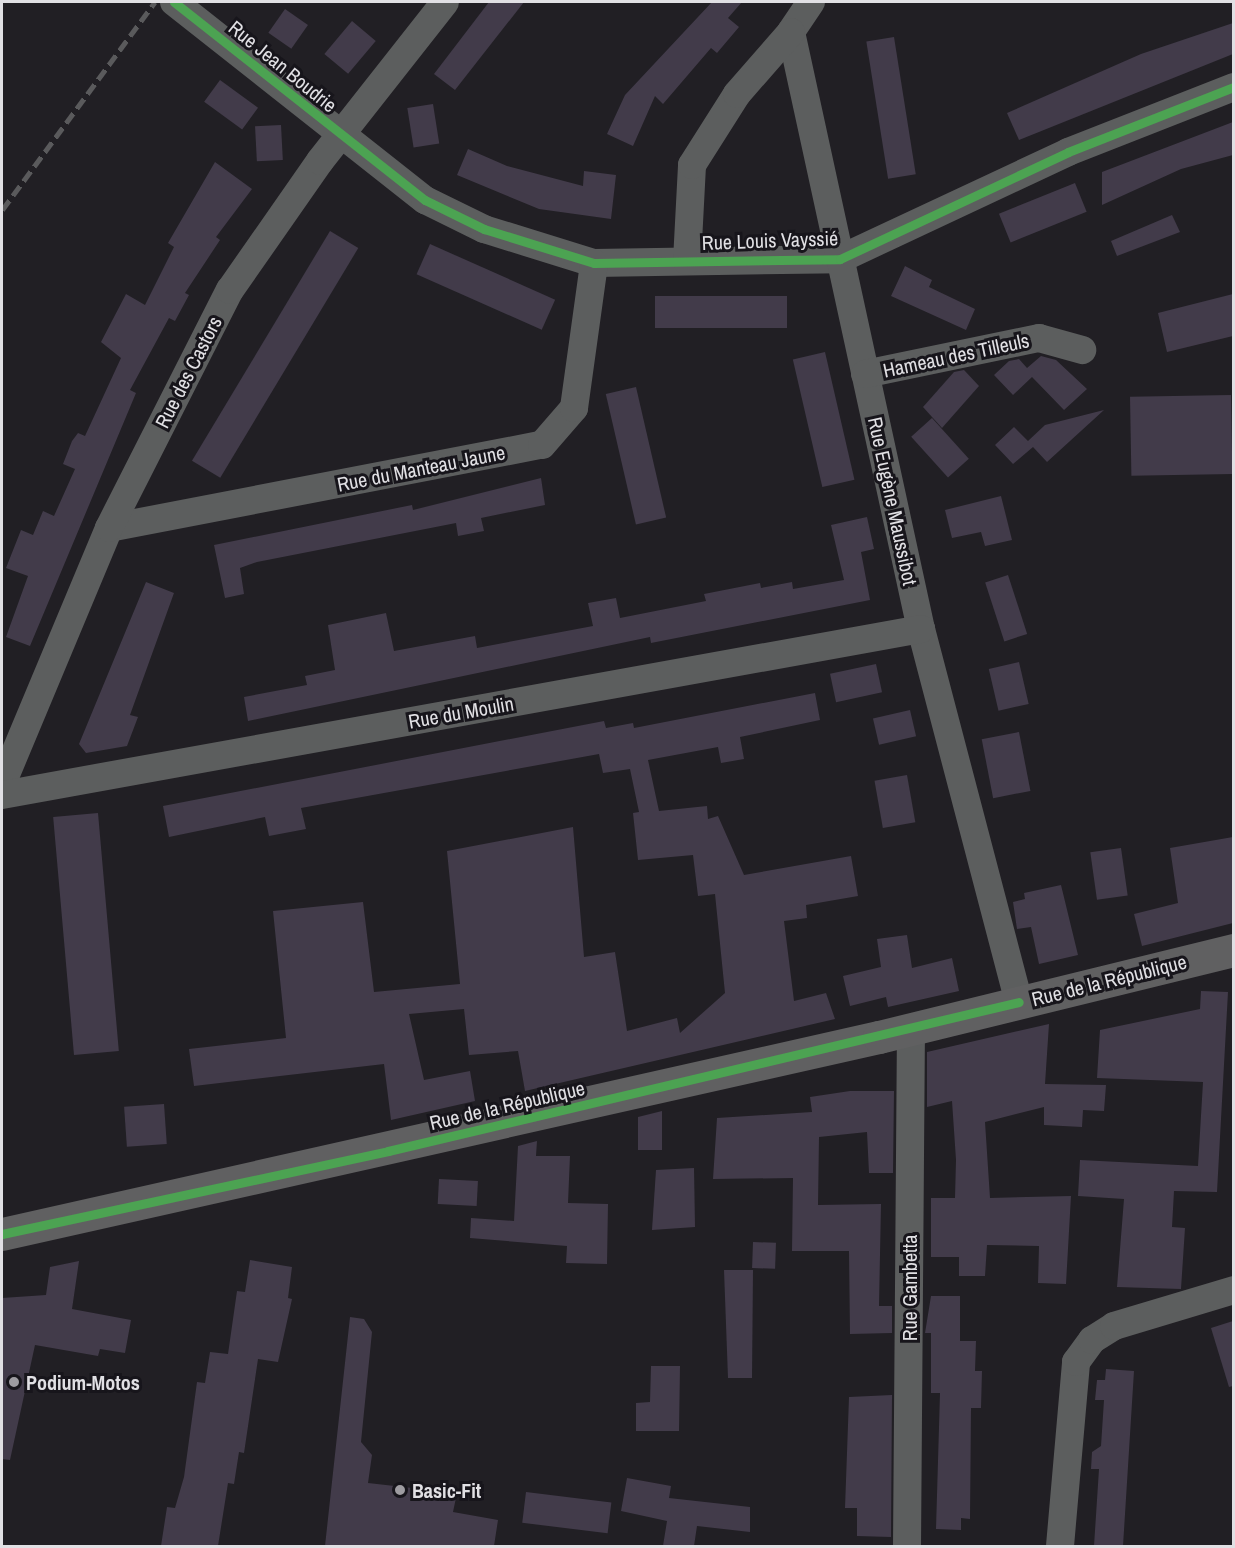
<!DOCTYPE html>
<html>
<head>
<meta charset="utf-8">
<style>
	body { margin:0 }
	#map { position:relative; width:1235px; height:1548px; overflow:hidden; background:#211f24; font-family:"Archivo Narrow",sans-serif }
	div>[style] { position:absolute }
	.building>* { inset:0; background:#423b4a; transform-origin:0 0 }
	.minor>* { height:28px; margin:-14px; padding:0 14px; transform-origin:14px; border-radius:14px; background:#5c5e5e }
	.secondary>* { height:33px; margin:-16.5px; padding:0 16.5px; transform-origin:16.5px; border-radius:16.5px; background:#606061 }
	.rail>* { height:4.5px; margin-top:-2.25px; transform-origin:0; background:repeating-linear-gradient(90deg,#5a5a5c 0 12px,transparent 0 18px) }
	.cycleway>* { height:9px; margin:-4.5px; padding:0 4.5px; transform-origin:4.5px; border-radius:4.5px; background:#4ca352 }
	.dots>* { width:16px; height:16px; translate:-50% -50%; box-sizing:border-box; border:3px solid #17151b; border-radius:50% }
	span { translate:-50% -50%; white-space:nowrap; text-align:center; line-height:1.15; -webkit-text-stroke:6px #17151b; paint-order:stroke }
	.street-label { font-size:20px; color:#e1e0e4 }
	.poi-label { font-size:20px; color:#e1e0e4; font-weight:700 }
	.left { translate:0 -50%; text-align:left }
	.frame { position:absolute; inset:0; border:3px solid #e1e0e4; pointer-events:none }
</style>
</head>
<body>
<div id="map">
	<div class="building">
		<i style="clip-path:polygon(489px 2px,524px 2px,455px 90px,434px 74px)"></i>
		<i style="clip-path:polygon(712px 2px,742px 2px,728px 18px,739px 27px,717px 53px,711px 48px,663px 104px,655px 96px,633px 146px,607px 134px,625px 95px)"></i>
		<i style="left:285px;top:9px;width:28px;height:29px;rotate:35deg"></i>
		<i style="left:352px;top:21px;width:31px;height:43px;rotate:40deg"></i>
		<i style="clip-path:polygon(1233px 23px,1233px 54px,1019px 140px,1007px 113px,1141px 54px)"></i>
		<i style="left:894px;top:37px;width:139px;height:28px;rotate:81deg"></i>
		<i style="left:220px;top:80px;width:47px;height:27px;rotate:36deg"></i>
		<i style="left:433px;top:104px;width:40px;height:26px;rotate:81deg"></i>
		<i style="clip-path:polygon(1233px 122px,1233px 155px,1181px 169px,1102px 205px,1102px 172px)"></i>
		<i style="left:281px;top:125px;width:35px;height:26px;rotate:87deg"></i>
		<i style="clip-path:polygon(468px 149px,507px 166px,583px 186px,584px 171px,616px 175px,611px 219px,539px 209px,457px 175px)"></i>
		<i style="clip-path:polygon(215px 162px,252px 189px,216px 237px,220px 240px,185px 293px,189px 295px,175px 321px,169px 318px,130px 390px,136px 393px,30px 646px,6px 637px,28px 576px,6px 568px,21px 530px,33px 535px,43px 511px,54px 516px,75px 469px,63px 464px,72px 441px,78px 433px,85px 436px,121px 358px,101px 342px,126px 294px,145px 305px,174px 247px,168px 243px)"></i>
		<i style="left:1075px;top:183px;width:31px;height:82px;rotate:68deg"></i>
		<i style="clip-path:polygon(1172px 215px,1180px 232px,1117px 256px,1111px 241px)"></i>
		<i style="left:330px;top:231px;width:33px;height:268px;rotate:31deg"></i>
		<i style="left:430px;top:244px;width:137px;height:33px;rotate:24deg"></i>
		<i style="clip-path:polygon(905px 266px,932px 280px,929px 287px,975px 309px,966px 330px,891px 296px)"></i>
		<i style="clip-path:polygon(1233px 294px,1233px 336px,1167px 352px,1158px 313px)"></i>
		<i style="left:787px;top:296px;width:32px;height:132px;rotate:90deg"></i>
		<i style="left:825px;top:352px;width:131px;height:33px;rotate:77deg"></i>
		<i style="clip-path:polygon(1041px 356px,1056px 360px,1087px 389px,1064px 410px,1032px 377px,1013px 395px,994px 375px,1009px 361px,1019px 359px,1027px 368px)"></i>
		<i style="clip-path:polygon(964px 370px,979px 386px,942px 428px,923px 407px,954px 372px)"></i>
		<i style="left:636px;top:387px;width:134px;height:31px;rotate:77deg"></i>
		<i style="left:1231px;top:395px;width:79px;height:101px;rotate:89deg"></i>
		<i style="clip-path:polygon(1104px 410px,1047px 462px,1033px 447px,1013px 464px,995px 445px,1014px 427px,1028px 441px,1045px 425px)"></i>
		<i style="left:932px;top:418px;width:55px;height:28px;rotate:48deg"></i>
		<i style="clip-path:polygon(541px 478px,545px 505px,481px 518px,484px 531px,458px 536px,456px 523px,257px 562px,240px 568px,244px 594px,225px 598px,214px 545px,412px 505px,413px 510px)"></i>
		<i style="clip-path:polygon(1001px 496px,1012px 540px,985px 546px,981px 532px,952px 538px,945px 510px)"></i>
		<i style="clip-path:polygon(867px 517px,874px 549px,861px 552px,870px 600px,651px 643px,650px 637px,248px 721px,244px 697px,307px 685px,305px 676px,335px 670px,328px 625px,386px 613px,394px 651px,475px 636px,477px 648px,593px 626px,588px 603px,616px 598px,620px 618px,706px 601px,704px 594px,760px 583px,761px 588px,792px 582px,793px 589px,844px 580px,831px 525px)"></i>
		<i style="left:1008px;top:575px;width:62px;height:24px;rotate:72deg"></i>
		<i style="clip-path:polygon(146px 582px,174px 593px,130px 715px,138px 717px,127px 746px,86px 753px,79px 744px)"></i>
		<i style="left:1019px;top:662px;width:43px;height:31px;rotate:77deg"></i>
		<i style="left:876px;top:664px;width:29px;height:47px;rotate:78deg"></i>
		<i style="clip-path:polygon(815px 693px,820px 720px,740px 737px,744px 759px,721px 763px,718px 747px,648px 760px,659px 811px,707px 806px,708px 819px,718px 816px,744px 875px,851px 856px,858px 896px,806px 905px,807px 918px,784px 921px,794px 1001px,826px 993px,835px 1019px,525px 1091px,518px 1051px,469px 1055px,464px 1009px,409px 1014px,424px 1080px,470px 1071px,475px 1101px,391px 1120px,384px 1064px,194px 1086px,189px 1049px,286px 1038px,273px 911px,363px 902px,374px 992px,460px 984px,447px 851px,573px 827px,584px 957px,615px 952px,627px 1031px,677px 1018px,680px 1033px,725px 993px,715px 894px,698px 896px,693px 855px,638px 860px,633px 813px,639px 812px,630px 769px,603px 773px,599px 754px,301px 808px,306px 829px,269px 836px,265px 817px,169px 837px,163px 806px,604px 721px,606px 728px,633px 723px,634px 728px)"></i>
		<i style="left:910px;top:710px;width:27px;height:38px;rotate:77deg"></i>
		<i style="left:1019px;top:732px;width:60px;height:38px;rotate:79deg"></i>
		<i style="left:907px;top:775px;width:48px;height:33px;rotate:80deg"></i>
		<i style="left:98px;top:813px;width:239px;height:45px;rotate:85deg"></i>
		<i style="clip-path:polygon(1233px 837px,1233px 923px,1142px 946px,1134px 914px,1178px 903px,1170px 848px)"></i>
		<i style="left:1121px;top:848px;width:48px;height:31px;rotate:82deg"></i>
		<i style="clip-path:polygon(1061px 885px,1078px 955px,1039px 964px,1031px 927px,1017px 929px,1013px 902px,1025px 899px,1024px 893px)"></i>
		<i style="clip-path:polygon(907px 935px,912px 968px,952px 958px,959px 991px,888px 1007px,886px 997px,850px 1006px,843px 976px,881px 967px,877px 939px)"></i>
		<i style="clip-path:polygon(1201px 991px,1228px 992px,1217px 1192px,1174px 1191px,1172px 1227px,1185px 1228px,1181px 1289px,1117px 1287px,1124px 1199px,1078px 1196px,1080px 1160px,1198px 1166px,1203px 1082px,1097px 1078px,1100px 1030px,1200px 1009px)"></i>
		<i style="clip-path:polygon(1049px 1024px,1045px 1084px,1106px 1085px,1104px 1111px,1083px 1110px,1082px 1127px,1044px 1125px,1044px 1107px,985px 1122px,990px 1198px,1071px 1196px,1066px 1284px,1038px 1283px,1039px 1246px,987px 1245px,985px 1276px,959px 1276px,959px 1257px,931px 1257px,931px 1198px,955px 1198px,956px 1160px,952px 1101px,927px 1107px,927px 1052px)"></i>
		<i style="clip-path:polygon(850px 1091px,894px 1091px,893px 1173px,869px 1173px,867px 1132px,819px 1137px,818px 1205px,881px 1204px,879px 1306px,892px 1306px,892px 1333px,850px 1334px,849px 1251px,792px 1251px,793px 1178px,713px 1179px,717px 1118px,812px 1112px,810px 1097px)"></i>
		<i style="left:164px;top:1104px;width:40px;height:40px;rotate:86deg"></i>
		<i style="clip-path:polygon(662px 1111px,662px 1150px,638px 1150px,638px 1117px)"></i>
		<i style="clip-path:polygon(537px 1141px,536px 1156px,570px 1156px,568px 1203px,608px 1204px,607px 1264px,566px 1263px,567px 1246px,470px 1238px,471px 1218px,514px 1221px,518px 1146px)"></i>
		<i style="clip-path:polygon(694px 1168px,695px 1227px,652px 1230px,656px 1170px)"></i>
		<i style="left:439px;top:1179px;width:39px;height:25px;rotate:3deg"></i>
		<i style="left:753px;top:1242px;width:23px;height:26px;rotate:2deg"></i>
		<i style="clip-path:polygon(250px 1260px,292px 1267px,288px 1298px,292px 1299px,278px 1362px,258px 1359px,244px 1453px,239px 1452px,234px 1484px,228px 1483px,218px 1546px,161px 1546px,167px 1507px,175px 1508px,184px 1477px,197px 1382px,205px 1383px,210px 1352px,228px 1354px,237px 1291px,245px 1292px)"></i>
		<i style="clip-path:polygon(79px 1261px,72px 1309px,131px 1320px,125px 1353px,100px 1349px,98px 1356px,35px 1345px,10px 1460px,2px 1459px,2px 1298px,46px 1295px,50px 1267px)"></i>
		<i style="clip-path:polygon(724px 1270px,753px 1270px,752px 1378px,728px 1378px)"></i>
		<i style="clip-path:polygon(931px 1296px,960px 1296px,960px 1341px,976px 1341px,975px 1371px,982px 1371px,981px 1408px,971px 1408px,970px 1519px,961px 1518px,961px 1530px,936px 1529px,940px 1393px,931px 1393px,931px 1333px,925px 1333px)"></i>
		<i style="clip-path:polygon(350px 1317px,364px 1319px,372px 1332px,361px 1442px,372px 1455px,368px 1483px,457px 1493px,453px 1512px,498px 1520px,494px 1546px,325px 1546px)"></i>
		<i style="clip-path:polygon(1233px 1321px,1233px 1386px,1229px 1387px,1211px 1328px)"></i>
		<i style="clip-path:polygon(651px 1366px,680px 1366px,679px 1431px,636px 1431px,636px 1403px,650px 1402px)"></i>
		<i style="clip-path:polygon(1106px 1369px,1134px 1371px,1123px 1546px,1094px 1546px,1099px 1469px,1091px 1469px,1092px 1452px,1101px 1446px,1104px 1400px,1095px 1400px,1097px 1380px,1105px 1380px)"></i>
		<i style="clip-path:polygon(892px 1395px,891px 1537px,857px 1536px,857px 1508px,845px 1508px,849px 1397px)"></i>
		<i style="clip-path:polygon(627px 1478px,671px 1486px,669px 1498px,750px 1507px,750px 1532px,697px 1526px,694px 1546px,663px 1546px,667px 1521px,621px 1511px)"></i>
		<i style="left:526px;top:1492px;width:86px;height:31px;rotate:7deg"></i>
	</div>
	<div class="minor">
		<i style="left:174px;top:2px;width:320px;rotate:38.3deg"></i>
		<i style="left:425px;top:200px;width:66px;rotate:26.2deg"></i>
		<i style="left:484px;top:229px;width:115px;rotate:17.2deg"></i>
		<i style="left:594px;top:263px;width:246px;rotate:-0.9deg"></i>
		<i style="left:840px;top:259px;width:252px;rotate:-25.1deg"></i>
		<i style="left:1068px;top:152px;width:178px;rotate:-21.4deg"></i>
		<i style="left:811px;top:2px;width:36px;rotate:124deg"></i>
		<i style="left:791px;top:32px;width:611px;rotate:77.72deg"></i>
		<i style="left:921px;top:629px;width:386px;rotate:75.3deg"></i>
		<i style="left:687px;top:261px;width:96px;rotate:-87deg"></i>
		<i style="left:692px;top:165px;width:84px;rotate:-57.6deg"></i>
		<i style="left:737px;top:94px;width:82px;rotate:-48.9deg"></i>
		<i style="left:865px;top:374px;width:178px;rotate:-11.7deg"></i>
		<i style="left:1039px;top:338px;width:45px;rotate:15.6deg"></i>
		<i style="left:109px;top:528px;width:441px;rotate:-10.9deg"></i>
		<i style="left:542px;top:445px;width:49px;rotate:-49.1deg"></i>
		<i style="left:574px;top:408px;width:146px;rotate:-82.1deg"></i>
		<i style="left:2px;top:784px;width:277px;rotate:-67.3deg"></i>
		<i style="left:109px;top:528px;width:267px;rotate:-63.1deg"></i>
		<i style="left:230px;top:290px;width:157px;rotate:-55.1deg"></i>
		<i style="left:320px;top:161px;width:202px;rotate:-51.8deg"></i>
		<i style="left:2px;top:795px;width:934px;rotate:-10.24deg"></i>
		<i style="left:907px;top:1546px;width:516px;rotate:-89.56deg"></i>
		<i style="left:1060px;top:1546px;width:185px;rotate:-85deg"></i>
		<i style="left:1076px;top:1362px;width:27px;rotate:-54deg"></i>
		<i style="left:1092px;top:1340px;width:26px;rotate:-32deg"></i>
		<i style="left:1114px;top:1326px;width:125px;rotate:-16.7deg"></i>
	</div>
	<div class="secondary">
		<i style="left:2px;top:1234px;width:899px;rotate:-12.66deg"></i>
		<i style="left:879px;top:1037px;width:366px;rotate:-13.8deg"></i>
	</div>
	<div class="rail">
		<i style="left:2px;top:210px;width:258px;rotate:-53.7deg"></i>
	</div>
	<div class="cycleway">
		<i style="left:174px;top:2px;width:320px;rotate:38.3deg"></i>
		<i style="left:425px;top:200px;width:66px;rotate:26.2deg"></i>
		<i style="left:484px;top:229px;width:115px;rotate:17.2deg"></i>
		<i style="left:594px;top:263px;width:246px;rotate:-0.9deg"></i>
		<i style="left:840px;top:259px;width:252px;rotate:-25.1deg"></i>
		<i style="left:1068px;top:152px;width:178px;rotate:-21.4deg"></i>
		<i style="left:2px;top:1234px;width:395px;rotate:-12.1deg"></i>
		<i style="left:388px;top:1151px;width:648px;rotate:-13.29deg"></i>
	</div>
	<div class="dots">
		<i style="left:14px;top:1382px;background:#9e9ca1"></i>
		<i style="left:400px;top:1490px;background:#9e9ca1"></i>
	</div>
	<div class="street-label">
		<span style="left:283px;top:66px;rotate:39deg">Rue Jean Boudrie</span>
		<span style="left:770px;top:240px;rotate:-2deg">Rue Louis Vayssié</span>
		<span style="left:956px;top:355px;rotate:-12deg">Hameau des Tilleuls</span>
		<span style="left:188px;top:372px;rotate:-63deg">Rue des Castors</span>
		<span style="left:421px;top:468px;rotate:-11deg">Rue du Manteau Jaune</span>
		<span style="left:893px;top:501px;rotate:78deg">Rue Eugène Maussibot</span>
		<span style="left:461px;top:712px;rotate:-10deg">Rue du Moulin</span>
		<span style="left:1109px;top:980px;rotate:-14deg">Rue de la République</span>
		<span style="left:507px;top:1105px;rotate:-13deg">Rue de la République</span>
		<span style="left:909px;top:1288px;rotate:-90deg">Rue Gambetta</span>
	</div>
	<div class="poi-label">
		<span class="left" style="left:26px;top:1382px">Podium-Motos</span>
		<span class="left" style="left:412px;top:1490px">Basic-Fit</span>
	</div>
	<div class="frame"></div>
</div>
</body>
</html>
